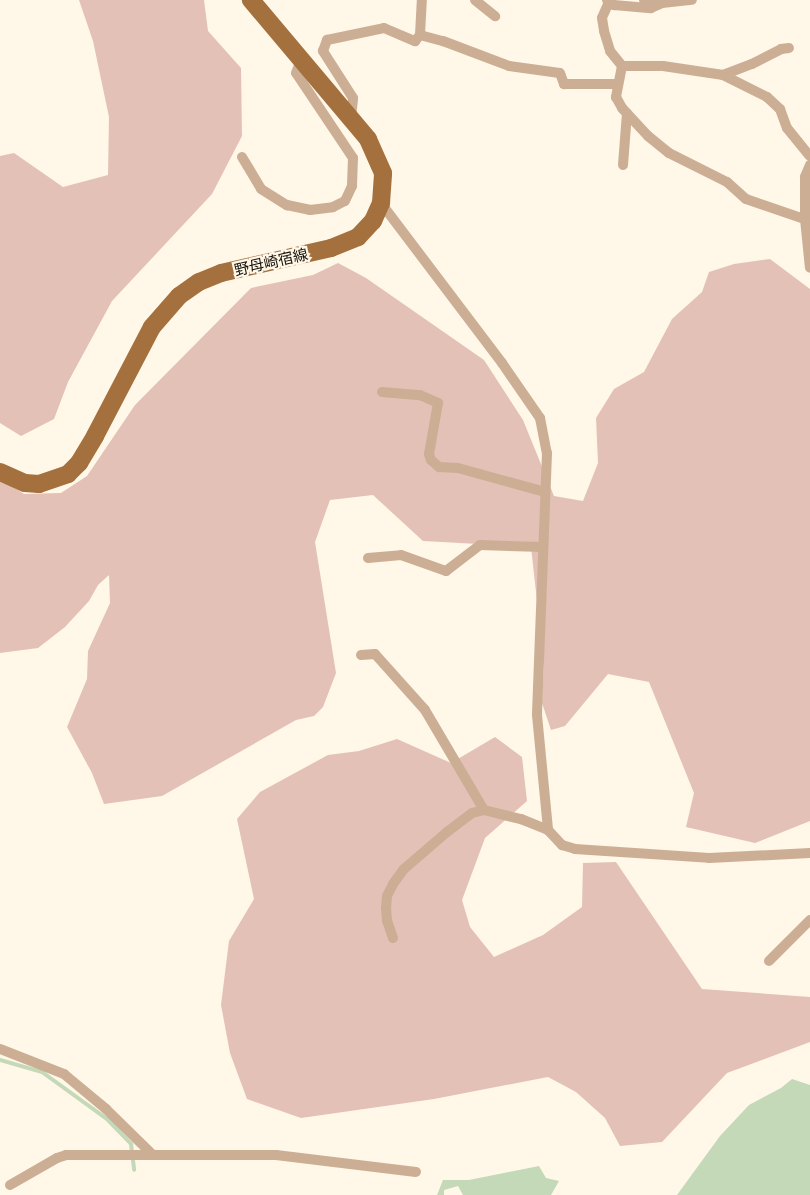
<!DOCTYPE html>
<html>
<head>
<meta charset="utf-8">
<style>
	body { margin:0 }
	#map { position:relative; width:810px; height:1195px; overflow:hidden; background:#fff7e7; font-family:"IBM Plex Sans","Noto Sans JP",sans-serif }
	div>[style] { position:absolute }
	.green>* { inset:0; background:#e4c1b6 }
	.water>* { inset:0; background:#c3d9b8 }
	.stream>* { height:4px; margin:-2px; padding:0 2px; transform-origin:2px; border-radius:2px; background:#c3d9b8 }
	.minor>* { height:10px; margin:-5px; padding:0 5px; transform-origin:5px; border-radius:5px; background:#ccae95 }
	.primary>* { height:18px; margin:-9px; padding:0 9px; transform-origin:9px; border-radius:9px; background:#a4703e }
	span { translate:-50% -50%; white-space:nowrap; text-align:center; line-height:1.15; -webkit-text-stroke:4.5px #fff7e7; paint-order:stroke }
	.street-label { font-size:15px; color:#15120b }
</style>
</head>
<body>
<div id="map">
	<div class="green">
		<i style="clip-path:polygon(79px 0,204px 0,208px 31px,241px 68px,242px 136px,212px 194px,112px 301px,68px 382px,54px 419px,21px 436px,0 423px,0 156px,14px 153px,63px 187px,108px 175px,109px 117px,93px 41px)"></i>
		<i style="clip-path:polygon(770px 259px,810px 289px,810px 821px,755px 843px,686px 827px,694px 793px,649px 682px,608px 674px,565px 726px,551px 730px,542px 703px,544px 664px,531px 547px,423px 541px,373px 495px,330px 500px,315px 542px,336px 673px,323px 707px,314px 716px,296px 720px,162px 796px,104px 804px,92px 773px,67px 727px,87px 679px,88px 651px,110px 603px,109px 575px,98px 585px,89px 601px,65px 627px,38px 648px,0 653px,0 478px,24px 494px,61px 493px,87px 476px,135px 405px,251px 288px,313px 275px,338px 263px,366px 278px,484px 360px,523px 420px,554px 496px,583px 501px,598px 463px,596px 418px,614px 389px,644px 372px,672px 319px,702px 292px,709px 272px,734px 264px)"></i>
		<i style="clip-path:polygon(495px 737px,522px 757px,527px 801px,485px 838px,462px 900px,470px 927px,494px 957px,543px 935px,582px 907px,583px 863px,616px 862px,702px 989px,810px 997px,810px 1042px,727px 1073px,662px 1142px,620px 1146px,605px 1118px,576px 1092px,548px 1077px,434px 1099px,301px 1118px,247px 1099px,230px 1053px,221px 1005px,229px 941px,254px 899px,237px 819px,260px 792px,328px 755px,359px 751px,397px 739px,451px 763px)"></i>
	</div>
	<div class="water">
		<i style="clip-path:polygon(792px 1079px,810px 1085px,810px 1195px,677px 1195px,720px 1136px,749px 1105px,781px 1088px)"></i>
		<i style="clip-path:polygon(539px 1166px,546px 1178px,559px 1181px,551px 1195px,463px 1195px,458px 1186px,444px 1190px,444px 1195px,437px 1195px,443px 1180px,469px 1180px)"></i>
	</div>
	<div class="stream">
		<i style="left:0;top:1060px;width:44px;rotate:15.9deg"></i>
		<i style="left:42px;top:1072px;width:80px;rotate:35.9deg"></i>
		<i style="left:107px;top:1119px;width:35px;rotate:46deg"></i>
		<i style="left:131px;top:1144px;width:26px;rotate:83deg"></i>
	</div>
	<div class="minor">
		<i style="left:475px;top:0;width:26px;rotate:39deg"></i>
		<i style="left:607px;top:0;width:9px;rotate:36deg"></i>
		<i style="left:614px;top:5px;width:37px;rotate:5deg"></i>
		<i style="left:651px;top:8px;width:12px;rotate:-24deg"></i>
		<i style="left:644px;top:0;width:18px;rotate:9deg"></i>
		<i style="left:662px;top:3px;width:30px;rotate:-6deg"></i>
		<i style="left:609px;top:2px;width:17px;rotate:114deg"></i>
		<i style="left:602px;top:18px;width:13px;rotate:81deg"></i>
		<i style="left:604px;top:31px;width:21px;rotate:73deg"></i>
		<i style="left:610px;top:51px;width:19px;rotate:51deg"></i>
		<i style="left:622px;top:66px;width:32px;rotate:101deg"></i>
		<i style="left:616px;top:97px;width:13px;rotate:61deg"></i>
		<i style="left:622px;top:108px;width:38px;rotate:47deg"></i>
		<i style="left:648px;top:136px;width:27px;rotate:39deg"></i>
		<i style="left:669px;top:153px;width:65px;rotate:26.6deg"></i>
		<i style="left:727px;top:182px;width:25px;rotate:42deg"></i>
		<i style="left:746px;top:199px;width:68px;rotate:19deg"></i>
		<i style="left:420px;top:35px;width:35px;rotate:-87deg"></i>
		<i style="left:622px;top:66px;width:41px"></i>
		<i style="left:663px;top:66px;width:61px;rotate:8.5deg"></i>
		<i style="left:723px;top:75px;width:49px;rotate:26.6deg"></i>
		<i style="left:767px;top:97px;width:18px;rotate:43deg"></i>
		<i style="left:780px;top:109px;width:20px;rotate:70deg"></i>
		<i style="left:787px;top:128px;width:36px;rotate:51deg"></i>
		<i style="left:723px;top:75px;width:31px;rotate:-21deg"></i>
		<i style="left:752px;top:64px;width:33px;rotate:-27deg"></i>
		<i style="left:781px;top:49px;width:8px;rotate:-7deg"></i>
		<i style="left:351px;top:118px;width:20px;rotate:-84deg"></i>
		<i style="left:353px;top:98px;width:56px;rotate:-122.6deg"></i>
		<i style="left:323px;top:51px;width:12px;rotate:-70deg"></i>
		<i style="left:327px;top:40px;width:58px;rotate:-11.9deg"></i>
		<i style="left:384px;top:28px;width:34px;rotate:23deg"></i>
		<i style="left:415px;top:41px;width:8px;rotate:-50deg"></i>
		<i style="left:420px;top:35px;width:24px;rotate:15deg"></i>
		<i style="left:443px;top:41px;width:71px;rotate:20.7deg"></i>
		<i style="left:509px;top:66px;width:51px;rotate:7.8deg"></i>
		<i style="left:560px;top:73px;width:12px;rotate:70deg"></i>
		<i style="left:564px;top:84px;width:54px"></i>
		<i style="left:242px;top:157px;width:37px;rotate:59deg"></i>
		<i style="left:261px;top:189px;width:31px;rotate:32deg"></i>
		<i style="left:287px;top:205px;width:24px;rotate:12deg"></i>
		<i style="left:310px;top:210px;width:23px;rotate:-7deg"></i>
		<i style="left:333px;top:207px;width:13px;rotate:-27deg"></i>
		<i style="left:345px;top:201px;width:17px;rotate:-65deg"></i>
		<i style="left:352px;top:186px;width:28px;rotate:-88deg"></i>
		<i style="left:353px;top:158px;width:102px;rotate:-123.8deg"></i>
		<i style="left:296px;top:73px;width:14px;rotate:-69deg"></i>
		<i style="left:623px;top:165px;width:52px;rotate:-85.6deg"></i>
		<i style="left:810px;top:165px;width:13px;rotate:113deg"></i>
		<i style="left:805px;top:177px;width:42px;rotate:90deg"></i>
		<i style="left:805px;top:219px;width:49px;rotate:84.2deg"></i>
		<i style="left:381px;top:203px;width:201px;rotate:52.9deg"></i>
		<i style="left:502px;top:363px;width:67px;rotate:55.4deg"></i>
		<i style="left:540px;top:418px;width:36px;rotate:79deg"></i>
		<i style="left:547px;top:453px;width:262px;rotate:92.2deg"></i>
		<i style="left:537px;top:715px;width:116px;rotate:84.5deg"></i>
		<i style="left:382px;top:392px;width:38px;rotate:5deg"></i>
		<i style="left:420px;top:395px;width:20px;rotate:24deg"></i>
		<i style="left:438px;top:403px;width:52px;rotate:100deg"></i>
		<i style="left:429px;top:454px;width:6px;rotate:72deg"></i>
		<i style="left:431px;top:460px;width:11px;rotate:41deg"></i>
		<i style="left:439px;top:467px;width:19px;rotate:3deg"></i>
		<i style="left:458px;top:468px;width:90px;rotate:15.4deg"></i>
		<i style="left:368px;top:558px;width:33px;rotate:-5deg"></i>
		<i style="left:401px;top:555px;width:48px;rotate:19.6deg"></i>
		<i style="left:446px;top:571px;width:43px;rotate:-37.4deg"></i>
		<i style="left:480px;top:545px;width:63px;rotate:1.8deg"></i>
		<i style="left:361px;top:655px;width:14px;rotate:-4deg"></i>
		<i style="left:375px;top:654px;width:75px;rotate:48.2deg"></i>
		<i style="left:425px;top:710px;width:116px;rotate:59.5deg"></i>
		<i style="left:393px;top:938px;width:18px;rotate:-109deg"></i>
		<i style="left:387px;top:921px;width:13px;rotate:-94deg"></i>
		<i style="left:386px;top:908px;width:12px;rotate:-85deg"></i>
		<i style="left:387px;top:896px;width:13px;rotate:-63deg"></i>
		<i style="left:393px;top:884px;width:19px;rotate:-54deg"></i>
		<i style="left:404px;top:869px;width:57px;rotate:-40.7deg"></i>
		<i style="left:447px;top:832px;width:31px;rotate:-37deg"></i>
		<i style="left:472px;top:813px;width:12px;rotate:-14deg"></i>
		<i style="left:484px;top:810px;width:38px;rotate:14deg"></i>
		<i style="left:521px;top:819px;width:29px;rotate:22deg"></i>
		<i style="left:548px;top:830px;width:21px;rotate:47deg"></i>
		<i style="left:562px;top:845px;width:14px;rotate:17deg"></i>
		<i style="left:575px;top:849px;width:134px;rotate:3.8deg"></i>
		<i style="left:709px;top:858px;width:101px;rotate:-2.8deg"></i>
		<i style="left:769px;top:961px;width:58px;rotate:-45deg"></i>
		<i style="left:0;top:1049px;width:69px;rotate:21.3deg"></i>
		<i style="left:64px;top:1074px;width:55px;rotate:39.8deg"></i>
		<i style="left:106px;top:1109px;width:64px;rotate:44.4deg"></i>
		<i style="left:10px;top:1185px;width:54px;rotate:-29.9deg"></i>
		<i style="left:57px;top:1158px;width:9px;rotate:-18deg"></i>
		<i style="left:66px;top:1155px;width:210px"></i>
		<i style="left:276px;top:1155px;width:141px;rotate:6.9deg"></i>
	</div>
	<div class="primary">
		<i style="left:0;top:472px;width:27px;rotate:24deg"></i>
		<i style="left:25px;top:483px;width:14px;rotate:4deg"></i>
		<i style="left:39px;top:484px;width:31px;rotate:-19deg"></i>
		<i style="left:68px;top:474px;width:16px;rotate:-45deg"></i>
		<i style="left:79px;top:463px;width:31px;rotate:-59deg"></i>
		<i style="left:95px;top:436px;width:123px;rotate:-62.4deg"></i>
		<i style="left:152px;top:327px;width:41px;rotate:-48.9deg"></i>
		<i style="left:179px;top:296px;width:24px;rotate:-35deg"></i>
		<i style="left:199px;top:282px;width:24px;rotate:-22deg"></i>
		<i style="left:221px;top:273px;width:113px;rotate:-12.8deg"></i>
		<i style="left:331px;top:248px;width:29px;rotate:-22deg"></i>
		<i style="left:358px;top:237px;width:22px;rotate:-47deg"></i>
		<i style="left:373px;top:221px;width:20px;rotate:-66deg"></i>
		<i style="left:381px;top:203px;width:30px;rotate:-86deg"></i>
		<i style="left:383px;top:173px;width:37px;rotate:-114deg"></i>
		<i style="left:368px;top:139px;width:182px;rotate:-130.1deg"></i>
	</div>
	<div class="street-label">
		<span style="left:271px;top:262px;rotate:-13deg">野母崎宿線</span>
	</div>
</div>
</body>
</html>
